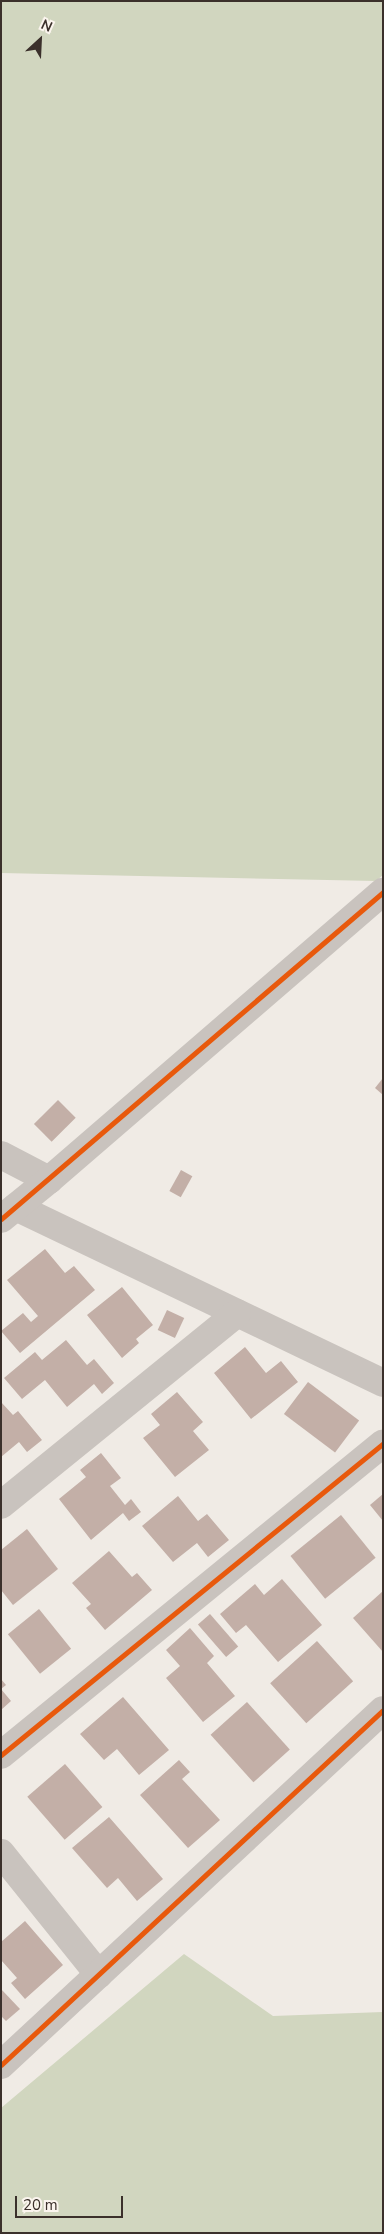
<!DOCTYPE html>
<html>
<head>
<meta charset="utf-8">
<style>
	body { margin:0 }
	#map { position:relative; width:384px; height:2234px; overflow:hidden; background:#f0ebe5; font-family:"Nunito Sans",sans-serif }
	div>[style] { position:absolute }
	.green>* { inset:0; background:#d1d6bf }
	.building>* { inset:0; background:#c3afa7; transform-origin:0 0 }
	.minor>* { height:28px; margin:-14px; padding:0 14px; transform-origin:14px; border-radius:14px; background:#c9c3be }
	.tertiary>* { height:28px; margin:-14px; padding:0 14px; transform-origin:14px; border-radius:14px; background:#c9c3be }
	.cycleway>* { height:5px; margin:-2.5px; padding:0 2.5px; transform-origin:2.5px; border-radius:2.5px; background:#e8590c }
	span { translate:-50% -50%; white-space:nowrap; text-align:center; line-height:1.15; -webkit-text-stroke:4px #fbf5ee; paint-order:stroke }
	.frame { position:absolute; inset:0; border:2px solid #3b302b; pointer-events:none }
	.north { position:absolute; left:15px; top:15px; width:50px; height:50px; -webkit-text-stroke:4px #fbf5ee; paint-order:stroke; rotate:25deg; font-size:14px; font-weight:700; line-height:20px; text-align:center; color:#3b302b }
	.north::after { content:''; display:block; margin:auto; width:18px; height:22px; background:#3b302b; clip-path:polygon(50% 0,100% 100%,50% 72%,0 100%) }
	.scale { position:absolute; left:15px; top:2196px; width:108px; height:22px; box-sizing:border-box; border:2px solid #3b302b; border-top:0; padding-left:6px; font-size:15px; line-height:18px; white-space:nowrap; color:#3b302b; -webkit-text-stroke:4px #fbf5ee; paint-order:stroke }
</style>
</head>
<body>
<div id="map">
	<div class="green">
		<i style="clip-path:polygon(1px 1px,383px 1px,383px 875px,376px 881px,1px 873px)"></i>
		<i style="clip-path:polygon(184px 1954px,273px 2016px,383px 2012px,383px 2233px,1px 2233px,1px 2108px)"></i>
	</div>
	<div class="building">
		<i style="clip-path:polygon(383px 1078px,383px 1095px,375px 1088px)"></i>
		<i style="left:58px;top:1100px;width:25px;height:34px;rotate:45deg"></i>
		<i style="left:181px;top:1170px;width:13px;height:24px;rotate:29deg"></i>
		<i style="clip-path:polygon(45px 1249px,65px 1273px,74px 1266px,95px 1290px,20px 1353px,1px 1331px,23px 1313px,31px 1322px,38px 1316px,7px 1280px)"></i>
		<i style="clip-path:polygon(122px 1287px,153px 1325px,136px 1339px,139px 1343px,122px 1358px,87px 1315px)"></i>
		<i style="left:167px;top:1310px;width:19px;height:22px;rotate:25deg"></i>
		<i style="clip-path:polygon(66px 1340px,87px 1365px,94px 1359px,114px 1383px,102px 1394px,94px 1384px,67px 1407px,45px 1380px,22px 1399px,4px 1378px,35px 1352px,42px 1360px)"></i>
		<i style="clip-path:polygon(245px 1347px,266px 1373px,281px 1361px,298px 1382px,251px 1419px,214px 1373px)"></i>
		<i style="left:308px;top:1382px;width:64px;height:40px;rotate:37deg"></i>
		<i style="clip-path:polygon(177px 1392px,203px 1422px,193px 1431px,209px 1450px,175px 1477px,143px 1438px,160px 1425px,151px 1414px)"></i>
		<i style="clip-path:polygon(1px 1402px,13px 1415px,18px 1411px,42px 1440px,27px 1452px,19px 1442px,1px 1457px)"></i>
		<i style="clip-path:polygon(101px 1453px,121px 1478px,110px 1486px,125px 1505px,131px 1499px,141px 1512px,129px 1521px,123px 1513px,91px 1540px,59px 1499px,86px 1477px,80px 1470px)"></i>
		<i style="clip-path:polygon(383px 1494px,383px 1521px,370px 1505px)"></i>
		<i style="clip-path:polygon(178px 1496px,198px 1521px,207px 1514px,229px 1540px,208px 1557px,197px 1543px,173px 1562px,142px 1526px)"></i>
		<i style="left:341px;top:1515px;width:55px;height:65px;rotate:51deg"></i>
		<i style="clip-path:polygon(27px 1529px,58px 1569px,13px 1605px,1px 1590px,1px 1550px)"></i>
		<i style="clip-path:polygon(109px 1551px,132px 1577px,137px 1573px,152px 1590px,105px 1630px,86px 1608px,91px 1604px,72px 1583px)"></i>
		<i style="clip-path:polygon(282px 1579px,322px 1625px,278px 1662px,246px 1625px,236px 1633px,220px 1614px,255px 1584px,264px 1595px)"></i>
		<i style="clip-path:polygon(383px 1591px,383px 1652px,353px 1618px)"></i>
		<i style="left:39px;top:1609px;width:51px;height:40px;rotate:51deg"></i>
		<i style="left:210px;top:1614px;width:43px;height:16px;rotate:49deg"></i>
		<i style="clip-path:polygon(190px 1628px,214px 1656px,207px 1663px,235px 1696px,203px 1722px,166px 1678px,180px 1666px,166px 1650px)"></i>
		<i style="left:317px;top:1641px;width:54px;height:63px;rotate:48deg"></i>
		<i style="clip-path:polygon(1px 1679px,6px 1685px,1px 1689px,11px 1701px,1px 1710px)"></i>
		<i style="clip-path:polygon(123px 1697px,169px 1750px,139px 1775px,117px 1749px,104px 1760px,80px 1734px)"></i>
		<i style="left:247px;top:1702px;width:64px;height:49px;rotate:48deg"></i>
		<i style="clip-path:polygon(179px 1760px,190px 1772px,182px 1779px,220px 1820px,188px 1848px,140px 1795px)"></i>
		<i style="left:65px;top:1764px;width:57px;height:50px;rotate:49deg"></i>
		<i style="clip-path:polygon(109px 1817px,163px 1879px,137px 1901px,118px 1878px,107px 1888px,72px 1848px)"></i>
		<i style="clip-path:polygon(25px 1921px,63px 1965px,25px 1999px,11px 1983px,17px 1978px,1px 1960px,1px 1942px)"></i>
		<i style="clip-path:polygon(1px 1989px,20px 2009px,6px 2021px,1px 2016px)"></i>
	</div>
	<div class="minor">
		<i style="left:49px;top:1180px;width:441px;rotate:-40.8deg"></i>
		<i style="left:16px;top:1207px;width:407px;rotate:25.6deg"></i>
		<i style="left:1px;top:1505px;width:304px;rotate:-39.1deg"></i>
		<i style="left:1px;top:1755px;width:493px;rotate:-39.2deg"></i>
		<i style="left:1px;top:1853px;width:156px;rotate:51.2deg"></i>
		<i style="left:1px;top:2065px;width:521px;rotate:-42.9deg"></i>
	</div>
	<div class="tertiary">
		<i style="left:1px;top:1155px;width:54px;rotate:27.5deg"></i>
		<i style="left:49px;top:1180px;width:62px;rotate:140.9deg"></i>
	</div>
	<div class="cycleway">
		<i style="left:1px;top:1219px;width:503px;rotate:-40.56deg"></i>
		<i style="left:1px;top:1755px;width:493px;rotate:-39.2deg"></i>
		<i style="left:1px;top:2065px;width:521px;rotate:-42.9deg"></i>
	</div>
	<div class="frame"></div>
	<div class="north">N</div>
	<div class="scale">20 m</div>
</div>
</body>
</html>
